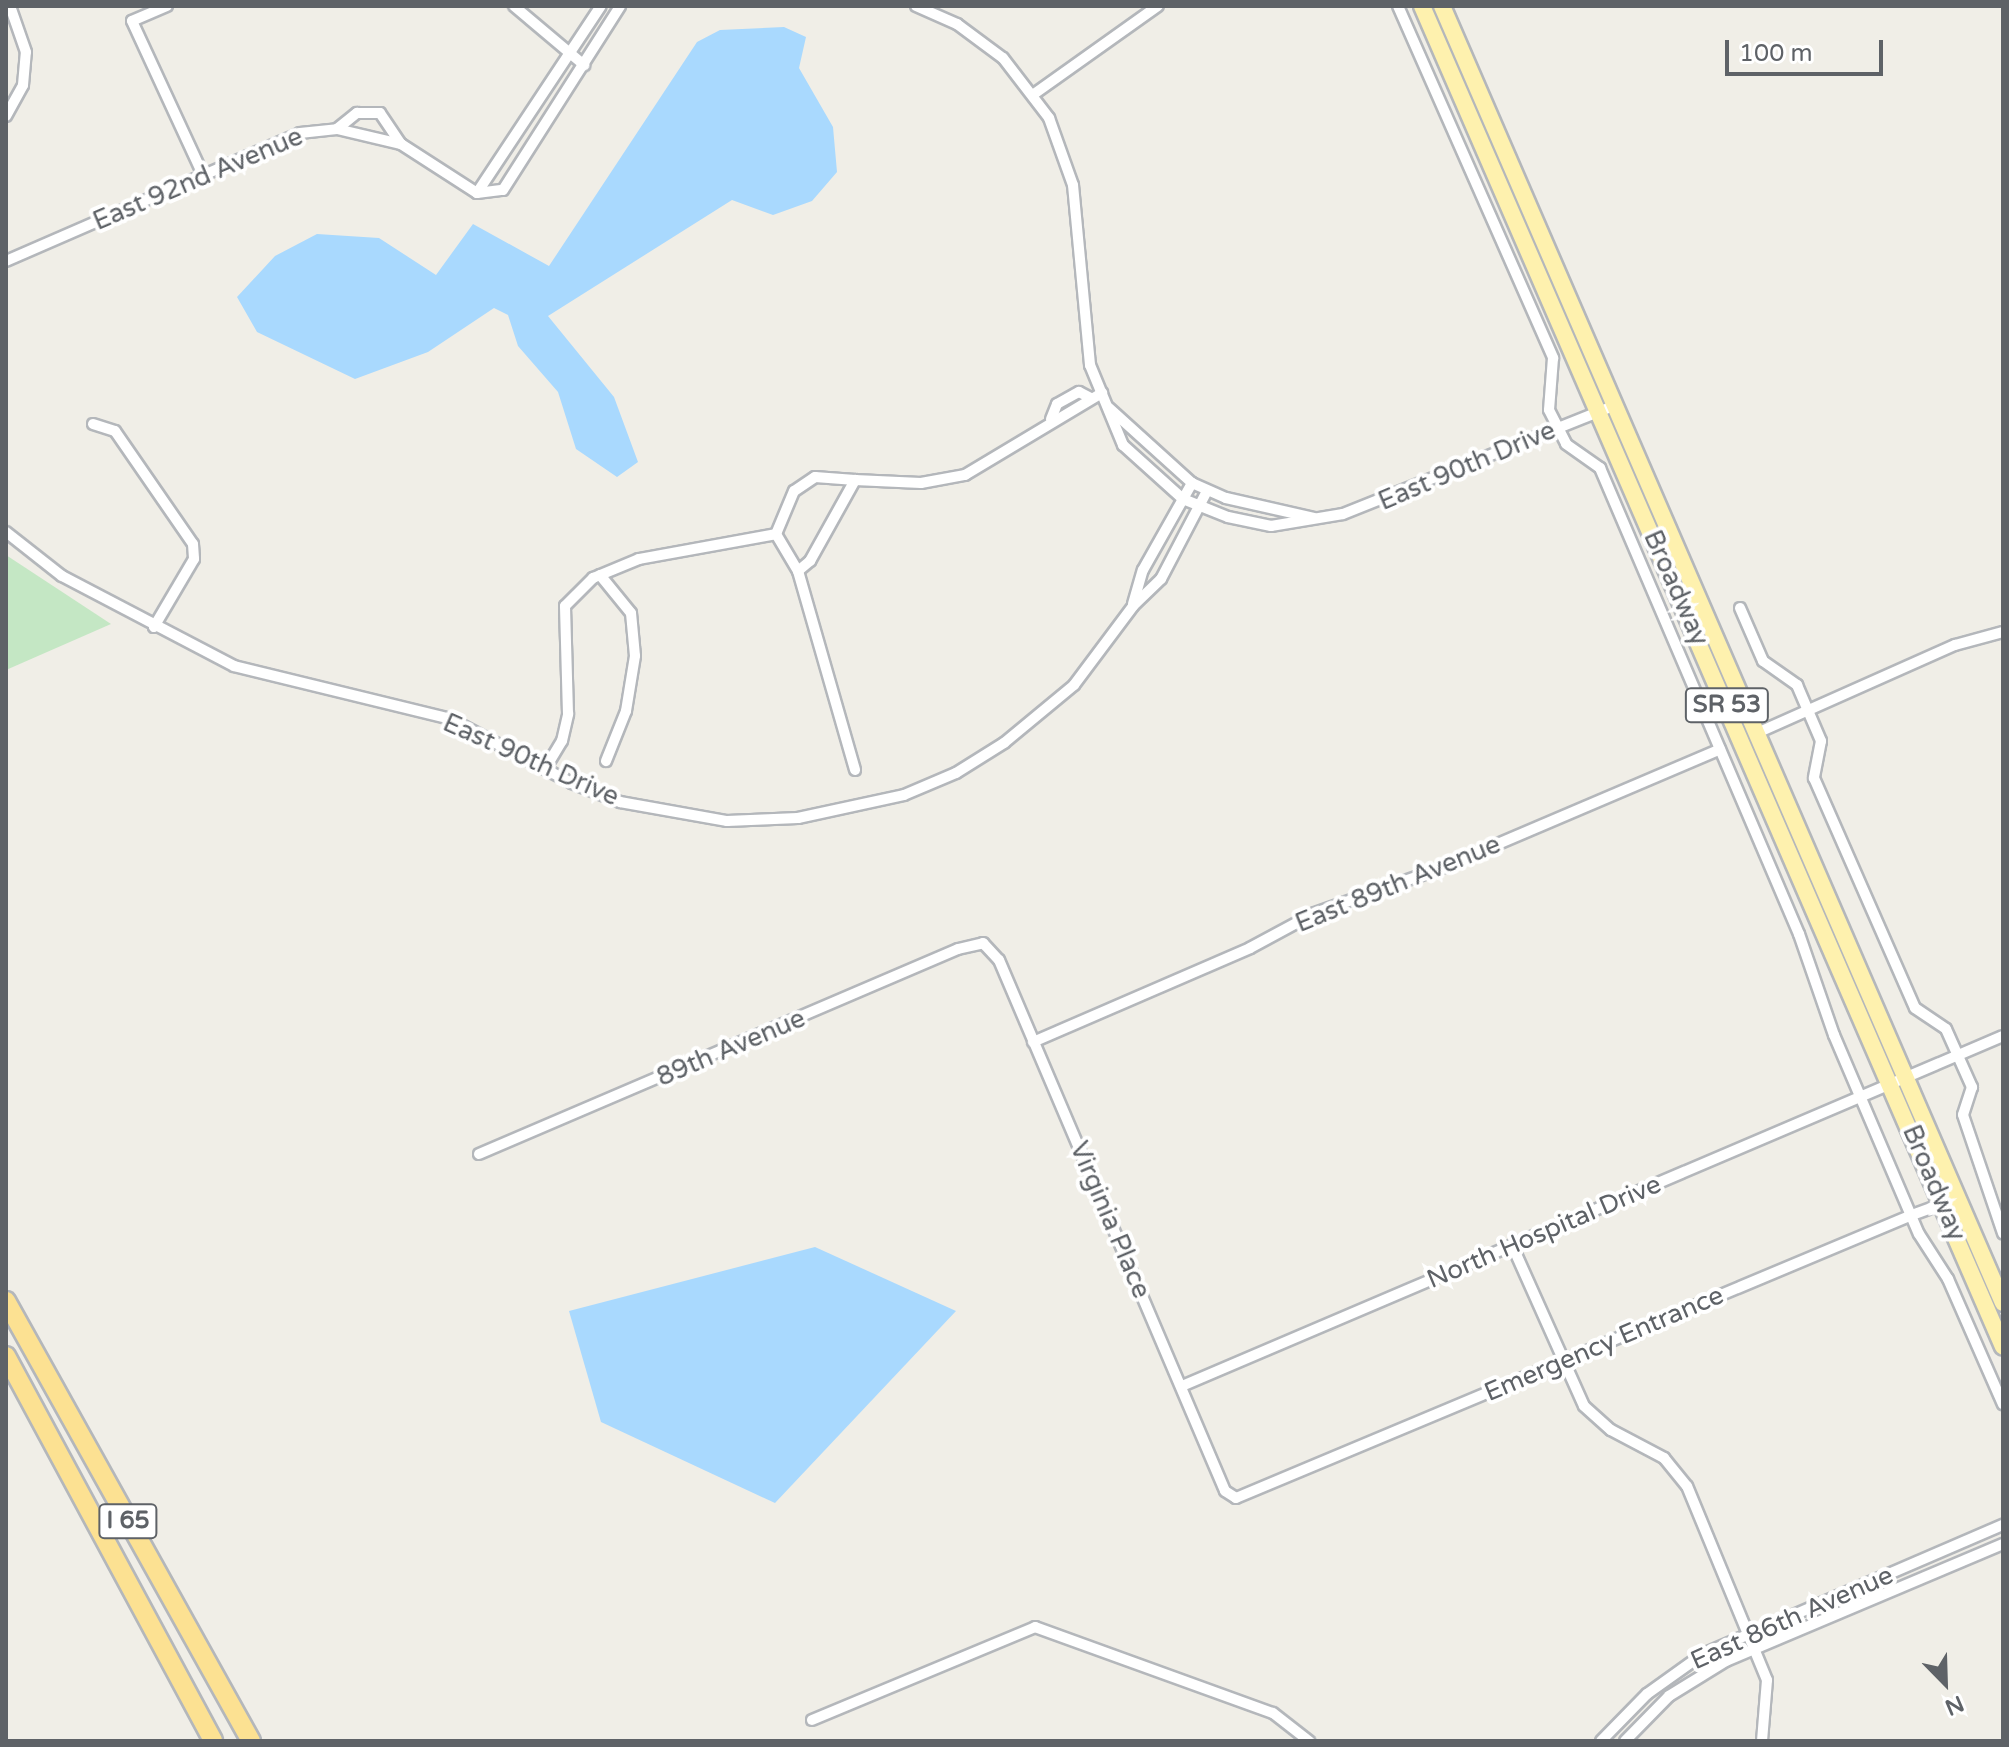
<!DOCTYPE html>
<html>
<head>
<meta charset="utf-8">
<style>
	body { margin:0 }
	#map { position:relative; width:2009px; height:1747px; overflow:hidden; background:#f0eee7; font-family:"Varela Round",sans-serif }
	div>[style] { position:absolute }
	.green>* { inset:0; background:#c4e7c4 }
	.water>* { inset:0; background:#a9d9fe }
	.roads { filter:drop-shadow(2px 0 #b4b7bb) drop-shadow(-2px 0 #b4b7bb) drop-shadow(0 2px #b4b7bb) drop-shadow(0 -2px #b4b7bb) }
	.street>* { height:10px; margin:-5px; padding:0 5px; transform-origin:5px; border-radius:5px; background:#fff }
	.primary>* { height:16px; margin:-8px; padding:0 8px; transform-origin:8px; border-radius:8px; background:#fef1ae }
	.highway>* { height:18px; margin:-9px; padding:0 9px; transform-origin:9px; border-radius:9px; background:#fce192 }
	span { translate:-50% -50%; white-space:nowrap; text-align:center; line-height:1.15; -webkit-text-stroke:8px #fff; paint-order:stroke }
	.shield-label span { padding:2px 6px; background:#fff; border:2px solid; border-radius:6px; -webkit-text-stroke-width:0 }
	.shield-label { font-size:24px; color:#5e6267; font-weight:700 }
	.street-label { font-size:26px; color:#5e6267 }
	.frame { position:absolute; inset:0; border:8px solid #5e6267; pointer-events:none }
	.north { position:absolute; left:1905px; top:1643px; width:80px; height:80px; -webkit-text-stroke:6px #fff; paint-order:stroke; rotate:157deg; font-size:22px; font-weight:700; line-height:32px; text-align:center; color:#5e6267 }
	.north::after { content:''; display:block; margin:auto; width:28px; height:36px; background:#5e6267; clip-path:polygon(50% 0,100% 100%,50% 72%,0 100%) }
	.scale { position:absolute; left:1725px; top:40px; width:158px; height:36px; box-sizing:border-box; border:4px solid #5e6267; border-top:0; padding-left:10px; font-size:24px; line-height:28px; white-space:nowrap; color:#5e6267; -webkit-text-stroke:6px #fff; paint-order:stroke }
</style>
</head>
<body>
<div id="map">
	<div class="green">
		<i style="clip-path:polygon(6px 555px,111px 624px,6px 670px)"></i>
	</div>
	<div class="water">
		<i style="clip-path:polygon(784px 27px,806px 37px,799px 68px,833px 127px,837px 172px,812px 201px,773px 215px,732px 200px,548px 316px,614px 397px,638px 462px,617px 477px,576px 449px,558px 392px,518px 346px,508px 315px,494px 308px,428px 352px,355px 379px,257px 332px,237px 297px,275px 256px,317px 234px,379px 238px,436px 275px,473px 224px,549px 266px,697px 42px,720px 30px)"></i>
		<i style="clip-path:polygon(815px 1247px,956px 1311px,775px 1503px,601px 1422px,569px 1311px)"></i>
	</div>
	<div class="roads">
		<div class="street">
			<i style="left:167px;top:6px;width:38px;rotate:157deg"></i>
			<i style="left:132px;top:21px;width:170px;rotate:65.2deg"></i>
			<i style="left:514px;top:6px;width:92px;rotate:40.1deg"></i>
			<i style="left:916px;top:6px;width:45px;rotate:23.7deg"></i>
			<i style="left:957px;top:24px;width:57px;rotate:36.5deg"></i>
			<i style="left:1003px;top:58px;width:76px;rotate:52.5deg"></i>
			<i style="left:1049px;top:118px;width:71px;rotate:70.3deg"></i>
			<i style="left:1073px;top:185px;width:181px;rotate:84.6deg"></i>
			<i style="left:1090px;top:365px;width:87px;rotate:67.6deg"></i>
			<i style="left:1123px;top:445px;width:81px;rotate:42deg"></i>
			<i style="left:1183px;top:499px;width:48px;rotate:21.8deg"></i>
			<i style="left:1228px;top:517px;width:44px;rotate:11.8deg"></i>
			<i style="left:1271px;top:526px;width:73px;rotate:-9.5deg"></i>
			<i style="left:1343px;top:514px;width:293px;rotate:-21.8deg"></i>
			<i style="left:1398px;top:6px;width:385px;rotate:66.2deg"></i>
			<i style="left:1553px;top:358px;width:52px;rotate:94.4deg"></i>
			<i style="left:1549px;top:410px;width:38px;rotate:63deg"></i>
			<i style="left:1566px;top:444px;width:42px;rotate:35.2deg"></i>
			<i style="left:1600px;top:468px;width:507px;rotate:66.88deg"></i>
			<i style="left:1799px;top:934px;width:107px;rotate:70.9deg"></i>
			<i style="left:1834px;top:1035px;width:216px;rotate:66.9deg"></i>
			<i style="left:1919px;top:1234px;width:54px;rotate:57.2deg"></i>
			<i style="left:1948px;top:1279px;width:137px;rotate:66.3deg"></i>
			<i style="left:1034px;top:94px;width:152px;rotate:-35.4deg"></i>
			<i style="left:6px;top:116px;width:35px;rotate:-61deg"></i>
			<i style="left:23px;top:85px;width:33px;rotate:-85deg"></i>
			<i style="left:26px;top:52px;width:49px;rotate:-109.2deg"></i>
			<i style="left:337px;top:129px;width:26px;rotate:-39deg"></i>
			<i style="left:357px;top:113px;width:23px"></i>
			<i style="left:380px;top:113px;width:37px;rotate:56deg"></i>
			<i style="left:477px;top:193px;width:26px;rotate:-7deg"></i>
			<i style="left:503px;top:190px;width:218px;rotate:-57.5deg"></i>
			<i style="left:477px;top:193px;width:224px;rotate:-56.5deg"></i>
			<i style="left:6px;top:261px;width:321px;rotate:-23.5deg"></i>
			<i style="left:300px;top:133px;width:37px;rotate:-6deg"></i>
			<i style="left:337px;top:129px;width:66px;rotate:13.2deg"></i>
			<i style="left:401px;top:144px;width:90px;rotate:32.8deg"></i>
			<i style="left:1109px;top:408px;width:112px;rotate:42.1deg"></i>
			<i style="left:1192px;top:483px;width:37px;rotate:24deg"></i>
			<i style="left:1226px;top:498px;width:90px;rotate:12.8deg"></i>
			<i style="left:1051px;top:419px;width:16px;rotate:-68deg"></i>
			<i style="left:1057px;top:404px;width:25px;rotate:-29deg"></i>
			<i style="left:1079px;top:392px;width:13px;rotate:27deg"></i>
			<i style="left:93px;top:424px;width:23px;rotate:18deg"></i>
			<i style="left:115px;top:431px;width:137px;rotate:55.4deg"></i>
			<i style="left:193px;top:544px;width:15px;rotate:86deg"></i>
			<i style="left:194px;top:559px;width:79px;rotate:120.5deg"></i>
			<i style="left:855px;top:480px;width:66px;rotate:2.6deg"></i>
			<i style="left:921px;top:483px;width:45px;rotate:-10.3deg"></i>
			<i style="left:965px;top:475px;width:160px;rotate:-30.9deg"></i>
			<i style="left:6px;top:532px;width:71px;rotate:38.2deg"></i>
			<i style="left:62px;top:576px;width:194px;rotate:27.6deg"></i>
			<i style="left:234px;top:666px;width:220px;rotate:13.7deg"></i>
			<i style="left:448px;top:718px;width:140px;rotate:27.7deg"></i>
			<i style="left:572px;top:783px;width:52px;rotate:21.6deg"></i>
			<i style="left:620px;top:802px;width:109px;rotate:10.1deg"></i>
			<i style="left:727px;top:821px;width:71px;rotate:-2.4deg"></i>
			<i style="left:798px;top:818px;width:108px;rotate:-12.2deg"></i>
			<i style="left:904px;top:795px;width:56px;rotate:-22.9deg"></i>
			<i style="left:956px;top:773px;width:57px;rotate:-32deg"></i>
			<i style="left:1004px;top:743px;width:91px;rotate:-39.6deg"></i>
			<i style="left:1074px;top:685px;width:99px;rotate:-53.2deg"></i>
			<i style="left:1133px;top:606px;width:39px;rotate:-44deg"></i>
			<i style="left:1161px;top:579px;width:99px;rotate:-62.4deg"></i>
			<i style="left:798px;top:571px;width:16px;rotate:-40deg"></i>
			<i style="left:810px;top:561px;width:93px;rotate:-60.9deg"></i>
			<i style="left:855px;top:480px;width:40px;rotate:-175.7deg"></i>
			<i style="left:815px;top:477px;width:25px;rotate:146deg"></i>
			<i style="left:794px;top:491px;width:47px;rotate:112.7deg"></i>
			<i style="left:776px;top:534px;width:43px;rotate:59.3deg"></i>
			<i style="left:798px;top:571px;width:207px;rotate:74deg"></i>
			<i style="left:600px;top:575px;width:49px;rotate:50.8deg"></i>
			<i style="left:631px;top:613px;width:43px;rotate:84.7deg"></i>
			<i style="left:635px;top:656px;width:56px;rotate:99.3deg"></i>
			<i style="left:626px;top:711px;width:54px;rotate:111.8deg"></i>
			<i style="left:1133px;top:604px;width:35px;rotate:-74deg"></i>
			<i style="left:1143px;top:570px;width:100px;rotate:-60.6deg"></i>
			<i style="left:1740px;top:608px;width:58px;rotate:66.5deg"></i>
			<i style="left:1763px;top:661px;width:42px;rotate:35.2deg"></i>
			<i style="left:1797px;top:685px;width:61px;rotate:66.8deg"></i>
			<i style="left:1821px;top:741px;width:38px;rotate:101deg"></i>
			<i style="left:1814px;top:778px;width:251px;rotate:66.3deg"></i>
			<i style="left:1915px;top:1008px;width:37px;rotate:34deg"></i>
			<i style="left:1946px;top:1029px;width:64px;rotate:65.9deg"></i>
			<i style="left:1972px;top:1087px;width:29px;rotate:108deg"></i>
			<i style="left:1963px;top:1115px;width:125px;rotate:71.3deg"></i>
			<i style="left:1757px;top:733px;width:217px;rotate:-24deg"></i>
			<i style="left:1955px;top:645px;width:50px;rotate:-15.2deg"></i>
			<i style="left:545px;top:769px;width:33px;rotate:-59deg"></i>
			<i style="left:562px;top:741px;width:28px;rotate:-77deg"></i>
			<i style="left:568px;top:714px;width:108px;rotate:-91.6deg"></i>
			<i style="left:565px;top:606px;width:40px;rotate:-45deg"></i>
			<i style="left:593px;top:578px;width:50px;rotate:-22.4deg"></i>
			<i style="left:639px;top:559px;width:139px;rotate:-10.3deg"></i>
			<i style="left:1033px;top:1042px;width:236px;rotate:-23.4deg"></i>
			<i style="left:1250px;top:948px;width:74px;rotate:-28.3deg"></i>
			<i style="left:1315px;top:913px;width:137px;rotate:-19.6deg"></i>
			<i style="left:1444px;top:867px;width:300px;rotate:-23.1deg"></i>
			<i style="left:479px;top:1154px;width:521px;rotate:-23.17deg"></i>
			<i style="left:958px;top:949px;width:26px;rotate:-13deg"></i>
			<i style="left:983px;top:943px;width:23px;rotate:47deg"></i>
			<i style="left:999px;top:960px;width:577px;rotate:66.94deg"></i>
			<i style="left:1225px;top:1491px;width:13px;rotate:32deg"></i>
			<i style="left:1236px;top:1498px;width:733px;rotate:-22.72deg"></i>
			<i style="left:1912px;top:1215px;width:32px;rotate:-20deg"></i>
			<i style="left:1942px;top:1204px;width:24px;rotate:30deg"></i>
			<i style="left:1512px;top:1245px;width:176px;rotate:65.9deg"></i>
			<i style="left:1584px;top:1406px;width:36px;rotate:42deg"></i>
			<i style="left:1611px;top:1430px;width:60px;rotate:27.8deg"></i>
			<i style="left:1664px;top:1458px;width:36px;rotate:51deg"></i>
			<i style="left:1687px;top:1486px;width:210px;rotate:67.6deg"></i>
			<i style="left:1767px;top:1680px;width:61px;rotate:94.7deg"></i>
			<i style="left:1182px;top:1386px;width:892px;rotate:-23.09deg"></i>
			<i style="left:812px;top:1720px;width:242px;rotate:-22.6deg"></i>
			<i style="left:1035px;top:1627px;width:253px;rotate:19.9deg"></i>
			<i style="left:1273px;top:1713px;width:46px;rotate:37.9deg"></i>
			<i style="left:1601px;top:1741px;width:66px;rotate:-45.6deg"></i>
			<i style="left:1647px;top:1694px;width:69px;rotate:-35.5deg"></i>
			<i style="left:1703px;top:1654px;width:327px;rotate:-23.3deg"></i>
			<i style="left:1625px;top:1741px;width:63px;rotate:-45.6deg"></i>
			<i style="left:1669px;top:1696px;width:67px;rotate:-31.6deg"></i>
			<i style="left:1726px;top:1661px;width:301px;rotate:-22.9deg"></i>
		</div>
		<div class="primary">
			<i style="left:1422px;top:6px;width:1461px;rotate:66.57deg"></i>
			<i style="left:1442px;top:6px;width:1413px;rotate:66.61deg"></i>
		</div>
		<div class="highway">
			<i style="left:6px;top:1301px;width:504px;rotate:60.89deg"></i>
			<i style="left:6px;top:1356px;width:437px;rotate:61.7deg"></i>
		</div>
	</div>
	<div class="shield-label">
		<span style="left:1727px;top:705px">SR 53</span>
		<span style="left:128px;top:1521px">I 65</span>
	</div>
	<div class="street-label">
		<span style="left:198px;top:179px;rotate:-23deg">East 92nd Avenue</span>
		<span style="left:1467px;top:466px;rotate:-23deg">East 90th Drive</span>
		<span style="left:1676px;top:588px;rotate:66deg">Broadway</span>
		<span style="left:531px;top:760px;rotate:24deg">East 90th Drive</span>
		<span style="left:1398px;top:884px;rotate:-22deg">East 89th Avenue</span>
		<span style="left:731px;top:1048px;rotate:-23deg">89th Avenue</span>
		<span style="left:1934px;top:1183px;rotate:67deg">Broadway</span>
		<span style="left:1110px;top:1220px;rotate:67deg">Virginia Place</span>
		<span style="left:1544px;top:1232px;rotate:-23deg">North Hospital Drive</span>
		<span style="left:1604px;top:1344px;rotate:-23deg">Emergency Entrance</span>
		<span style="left:1792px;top:1618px;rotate:-24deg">East 86th Avenue</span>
	</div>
	<div class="frame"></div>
	<div class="north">N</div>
	<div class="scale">100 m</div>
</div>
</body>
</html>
